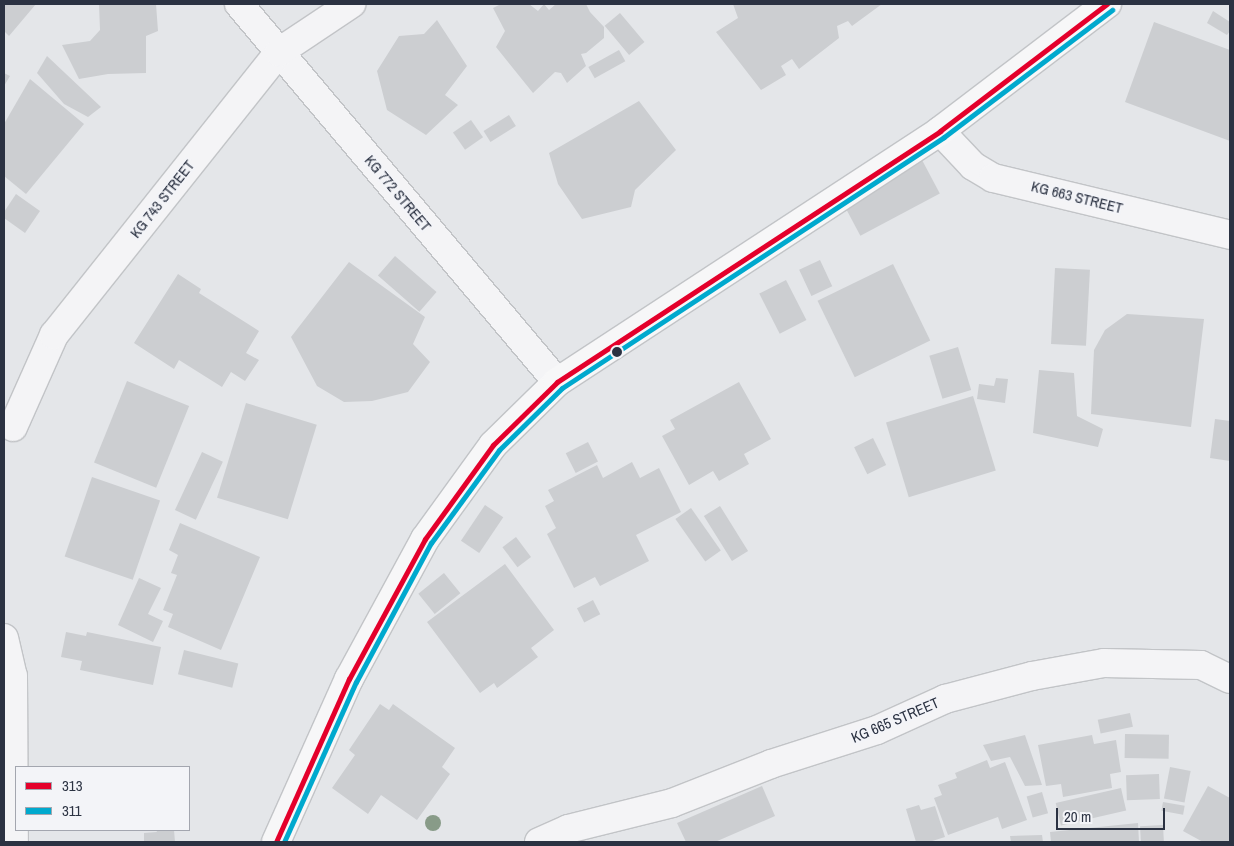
<!DOCTYPE html>
<html>
<head>
<meta charset="utf-8">
<style>
	body { margin:0 }
	#map { position:relative; width:1234px; height:846px; overflow:hidden; background:#e4e6e9; font-family:"Archivo Narrow",sans-serif }
	div>[style] { position:absolute }
	.building>* { inset:0; background:#ccced1; transform-origin:0 0 }
	.roads { filter:drop-shadow(1px 0 #c2c4c7) drop-shadow(-1px 0 #c2c4c7) drop-shadow(0 1px #c2c4c7) drop-shadow(0 -1px #c2c4c7) }
	.street>* { height:28px; margin:-14px; padding:0 14px; transform-origin:14px; border-radius:14px; background:#f4f4f6 }
	.secondary>* { height:28px; margin:-14px; padding:0 14px; transform-origin:14px; border-radius:14px; background:#f7f7f8 }
	.bus-1>* { height:5px; margin:-2.5px; padding:0 2.5px; transform-origin:2.5px; border-radius:2.5px; background:#e4002b }
	.bus-2>* { height:5px; margin:-2.5px; padding:0 2.5px; transform-origin:2.5px; border-radius:2.5px; background:#00a9ce }
	.trees>* { width:16px; height:16px; margin:-8px; border-radius:50%; background:#889b88 }
	.dots>* { width:14px; height:14px; translate:-50% -50%; box-sizing:border-box; border:2px solid #f3f4f8; border-radius:50% }
	span { translate:-50% -50%; white-space:nowrap; text-align:center; line-height:1.15; -webkit-text-stroke:4px #f3f4f8; paint-order:stroke }
	.street-label { font-size:15px; color:#2b3242 }
	.frame { position:absolute; inset:0; border:5px solid #2b3242; pointer-events:none }
	.legend { position:absolute; left:15px; top:766px; width:175px; height:65px; box-sizing:border-box; background:#f3f4f8; border:1px solid #a3a6af; margin:0; padding:6px 9px; list-style:none; font-size:15px; color:#2b3242 }
	.legend li { display:flex; align-items:center; gap:10px; height:25px }
	.legend b { width:25px; border:1px solid #a3a6af }
	.scale { position:absolute; left:1056px; top:808px; width:109px; height:22px; box-sizing:border-box; border:2px solid #2b3242; border-top:0; padding-left:6px; font-size:15px; line-height:18px; white-space:nowrap; color:#2b3242; -webkit-text-stroke:4px #f3f4f8; paint-order:stroke }
</style>
</head>
<body>
<div id="map">
	<div class="building">
		<i style="clip-path:polygon(4px 4px,36px 4px,9px 36px,4px 31px)"></i>
		<i style="clip-path:polygon(99px 4px,156px 4px,158px 31px,146px 36px,146px 73px,108px 74px,79px 79px,62px 45px,90px 41px,100px 30px)"></i>
		<i style="clip-path:polygon(501px 4px,529px 4px,538px 11px,544px 4px,549px 10px,556px 4px,586px 4px,590px 12px,604px 27px,604px 38px,586px 53px,581px 54px,586px 66px,567px 83px,561px 73px,555px 72px,533px 93px,496px 47px,505px 31px,493px 8px)"></i>
		<i style="clip-path:polygon(733px 4px,882px 4px,852px 26px,848px 21px,837px 26px,839px 38px,799px 69px,792px 59px,781px 66px,786px 75px,761px 90px,716px 32px,738px 18px)"></i>
		<i style="clip-path:polygon(1213px 11px,1230px 22px,1230px 31px,1227px 35px,1207px 23px)"></i>
		<i style="left:620px;top:13px;width:38px;height:20px;rotate:50deg"></i>
		<i style="clip-path:polygon(437px 20px,467px 66px,445px 95px,458px 105px,426px 135px,387px 110px,377px 71px,399px 36px,424px 34px)"></i>
		<i style="clip-path:polygon(1154px 22px,1230px 50px,1230px 141px,1125px 102px)"></i>
		<i style="left:619px;top:50px;width:13px;height:35px;rotate:61deg"></i>
		<i style="clip-path:polygon(47px 56px,101px 107px,88px 117px,64px 104px,37px 73px)"></i>
		<i style="clip-path:polygon(4px 73px,10px 76px,4px 86px)"></i>
		<i style="clip-path:polygon(30px 79px,84px 124px,26px 194px,4px 176px,4px 124px)"></i>
		<i style="clip-path:polygon(639px 101px,676px 150px,635px 190px,631px 207px,582px 219px,558px 184px,549px 153px)"></i>
		<i style="left:509px;top:115px;width:13px;height:30px;rotate:58deg"></i>
		<i style="left:471px;top:120px;width:21px;height:22px;rotate:55deg"></i>
		<i style="left:922px;top:160px;width:38px;height:90px;rotate:62deg"></i>
		<i style="clip-path:polygon(16px 194px,40px 211px,25px 233px,4px 218px,4px 212px)"></i>
		<i style="left:395px;top:256px;width:55px;height:26px;rotate:41deg"></i>
		<i style="left:820px;top:260px;width:29px;height:23px;rotate:65deg"></i>
		<i style="clip-path:polygon(349px 262px,425px 317px,413px 344px,430px 362px,408px 392px,372px 401px,344px 402px,317px 386px,291px 337px)"></i>
		<i style="left:893px;top:264px;width:85px;height:84px;rotate:64deg"></i>
		<i style="left:1055px;top:268px;width:35px;height:76px;rotate:3deg"></i>
		<i style="clip-path:polygon(178px 274px,201px 289px,199px 293px,259px 331px,246px 353px,259px 360px,245px 381px,231px 372px,222px 387px,179px 360px,174px 369px,134px 343px)"></i>
		<i style="left:786px;top:280px;width:45px;height:30px;rotate:63deg"></i>
		<i style="clip-path:polygon(1127px 314px,1204px 319px,1191px 427px,1091px 414px,1094px 350px,1105px 330px)"></i>
		<i style="left:958px;top:347px;width:45px;height:30px;rotate:73deg"></i>
		<i style="clip-path:polygon(1039px 370px,1074px 373px,1077px 416px,1103px 429px,1098px 447px,1033px 433px)"></i>
		<i style="clip-path:polygon(996px 378px,1008px 379px,1005px 403px,977px 399px,979px 384px,994px 386px)"></i>
		<i style="left:127px;top:381px;width:67px;height:88px;rotate:22deg"></i>
		<i style="clip-path:polygon(739px 382px,771px 439px,744px 454px,749px 464px,719px 481px,713px 471px,689px 485px,662px 436px,675px 429px,670px 420px)"></i>
		<i style="left:973px;top:396px;width:78px;height:91px;rotate:73deg"></i>
		<i style="left:246px;top:403px;width:74px;height:99px;rotate:17deg"></i>
		<i style="clip-path:polygon(1215px 419px,1230px 421px,1230px 461px,1210px 458px)"></i>
		<i style="left:873px;top:438px;width:30px;height:21px;rotate:64deg"></i>
		<i style="left:588px;top:442px;width:22px;height:25px;rotate:63deg"></i>
		<i style="left:202px;top:452px;width:23px;height:64px;rotate:25deg"></i>
		<i style="clip-path:polygon(632px 462px,640px 478px,659px 468px,681px 512px,636px 535px,649px 561px,600px 586px,595px 577px,574px 588px,547px 534px,556px 528px,545px 506px,554px 501px,548px 490px,597px 465px,603px 478px)"></i>
		<i style="left:92px;top:477px;width:72px;height:84px;rotate:19deg"></i>
		<i style="left:485px;top:505px;width:22px;height:43px;rotate:34deg"></i>
		<i style="left:720px;top:506px;width:53px;height:19px;rotate:58deg"></i>
		<i style="left:691px;top:508px;width:52px;height:19px;rotate:55deg"></i>
		<i style="clip-path:polygon(180px 523px,260px 557px,221px 650px,168px 627px,173px 614px,163px 610px,177px 575px,171px 573px,178px 555px,169px 550px)"></i>
		<i style="left:516px;top:537px;width:25px;height:17px;rotate:53deg"></i>
		<i style="clip-path:polygon(505px 564px,554px 630px,531px 648px,538px 657px,497px 688px,494px 683px,480px 693px,427px 622px)"></i>
		<i style="left:444px;top:573px;width:26px;height:33px;rotate:51deg"></i>
		<i style="clip-path:polygon(139px 578px,161px 588px,148px 614px,163px 621px,153px 642px,118px 625px)"></i>
		<i style="left:593px;top:600px;width:16px;height:18px;rotate:63deg"></i>
		<i style="clip-path:polygon(66px 632px,86px 636px,87px 632px,161px 647px,153px 685px,80px 670px,82px 661px,61px 657px)"></i>
		<i style="left:184px;top:650px;width:56px;height:25px;rotate:14deg"></i>
		<i style="clip-path:polygon(380px 704px,389px 710px,393px 704px,455px 748px,442px 767px,450px 774px,417px 820px,381px 795px,368px 814px,332px 788px,355px 755px,349px 750px)"></i>
		<i style="left:1130px;top:713px;width:14px;height:33px;rotate:78deg"></i>
		<i style="left:1125px;top:734px;width:44px;height:24px;rotate:1deg"></i>
		<i style="clip-path:polygon(1025px 735px,1042px 785px,1025px 786px,1010px 757px,991px 761px,983px 745px)"></i>
		<i style="clip-path:polygon(1092px 735px,1094px 744px,1116px 740px,1121px 772px,1110px 774px,1112px 788px,1063px 797px,1061px 784px,1046px 786px,1038px 745px)"></i>
		<i style="clip-path:polygon(987px 760px,990px 768px,1005px 762px,1027px 820px,1002px 829px,998px 817px,948px 835px,934px 798px,942px 795px,938px 785px,957px 778px,955px 773px)"></i>
		<i style="left:1170px;top:767px;width:21px;height:32px;rotate:11deg"></i>
		<i style="left:1159px;top:774px;width:25px;height:33px;rotate:88deg"></i>
		<i style="clip-path:polygon(762px 786px,775px 816px,715px 842px,686px 842px,677px 823px)"></i>
		<i style="clip-path:polygon(1208px 786px,1230px 798px,1230px 842px,1203px 842px,1183px 831px)"></i>
		<i style="left:1121px;top:788px;width:23px;height:67px;rotate:77deg"></i>
		<i style="left:1042px;top:792px;width:22px;height:16px;rotate:74deg"></i>
		<i style="left:1163px;top:802px;width:22px;height:9px;rotate:10deg"></i>
		<i style="clip-path:polygon(919px 805px,921px 810px,935px 806px,945px 837px,929px 842px,916px 842px,906px 809px)"></i>
		<i style="clip-path:polygon(1138px 823px,1139px 842px,1051px 842px,1050px 832px)"></i>
		<i style="left:1163px;top:825px;width:17px;height:23px;rotate:87deg"></i>
		<i style="clip-path:polygon(156px 830px,174px 830px,175px 842px,144px 842px,144px 833px,157px 832px)"></i>
		<i style="clip-path:polygon(1042px 835px,1043px 842px,1011px 842px,1010px 836px)"></i>
	</div>
	<div class="roads">
		<div class="street">
			<i style="left:239px;top:4px;width:494px;rotate:49.9deg"></i>
			<i style="left:940px;top:131px;width:48px;rotate:46.7deg"></i>
			<i style="left:973px;top:166px;width:23px;rotate:31deg"></i>
			<i style="left:993px;top:178px;width:244px;rotate:13.5deg"></i>
			<i style="left:13px;top:427px;width:101px;rotate:-66deg"></i>
			<i style="left:54px;top:335px;width:362px;rotate:-51.5deg"></i>
			<i style="left:279px;top:52px;width:87px;rotate:-33.7deg"></i>
			<i style="left:4px;top:638px;width:39px;rotate:77deg"></i>
			<i style="left:13px;top:676px;width:166px;rotate:89.7deg"></i>
			<i style="left:539px;top:842px;width:32px;rotate:-24deg"></i>
			<i style="left:568px;top:829px;width:107px;rotate:-14deg"></i>
			<i style="left:672px;top:803px;width:106px;rotate:-21.5deg"></i>
			<i style="left:771px;top:764px;width:111px;rotate:-17.8deg"></i>
			<i style="left:877px;top:730px;width:75px;rotate:-24.5deg"></i>
			<i style="left:945px;top:699px;width:90px;rotate:-14.8deg"></i>
			<i style="left:1032px;top:676px;width:73px;rotate:-10.2deg"></i>
			<i style="left:1104px;top:663px;width:97px;rotate:1.2deg"></i>
			<i style="left:1201px;top:665px;width:32px;rotate:26deg"></i>
		</div>
		<div class="secondary">
			<i style="left:276px;top:842px;width:179px;rotate:-65.9deg"></i>
			<i style="left:349px;top:679px;width:159px;rotate:-61.5deg"></i>
			<i style="left:425px;top:539px;width:116px;rotate:-54.1deg"></i>
			<i style="left:493px;top:445px;width:90px;rotate:-44.5deg"></i>
			<i style="left:557px;top:382px;width:458px;rotate:-33.2deg"></i>
			<i style="left:940px;top:131px;width:210px;rotate:-37.3deg"></i>
		</div>
	</div>
	<div class="bus-1">
		<i style="left:276px;top:842px;width:179px;rotate:-65.9deg"></i>
		<i style="left:349px;top:679px;width:159px;rotate:-61.5deg"></i>
		<i style="left:425px;top:539px;width:116px;rotate:-54.1deg"></i>
		<i style="left:493px;top:445px;width:90px;rotate:-44.5deg"></i>
		<i style="left:557px;top:382px;width:458px;rotate:-33.2deg"></i>
		<i style="left:940px;top:131px;width:210px;rotate:-37.3deg"></i>
	</div>
	<div class="bus-2">
		<i style="left:284px;top:842px;width:175px;rotate:-65.8deg"></i>
		<i style="left:356px;top:682px;width:158px;rotate:-61.7deg"></i>
		<i style="left:431px;top:543px;width:115px;rotate:-53.8deg"></i>
		<i style="left:499px;top:450px;width:88px;rotate:-44.5deg"></i>
		<i style="left:562px;top:388px;width:457px;rotate:-33.3deg"></i>
		<i style="left:944px;top:137px;width:211px;rotate:-37.1deg"></i>
	</div>
	<div class="trees">
		<i style="left:433px;top:823px"></i>
	</div>
	<div class="dots">
		<i style="left:617px;top:352px;background:#2b3242"></i>
	</div>
	<div class="street-label">
		<span style="left:398px;top:193px;rotate:50deg">KG 772 STREET</span>
		<span style="left:1077px;top:197px;rotate:14deg">KG 663 STREET</span>
		<span style="left:162px;top:199px;rotate:-52deg">KG 743 STREET</span>
		<span style="left:895px;top:720px;rotate:-23deg">KG 665 STREET</span>
	</div>
	<div class="frame"></div>
	<ul class="legend">
	<li><b style="height:6px;background:#e4002b"></b>313</li>
	<li><b style="height:6px;background:#00a9ce"></b>311</li>
	</ul>
	<div class="scale">20 m</div>
</div>
</body>
</html>
